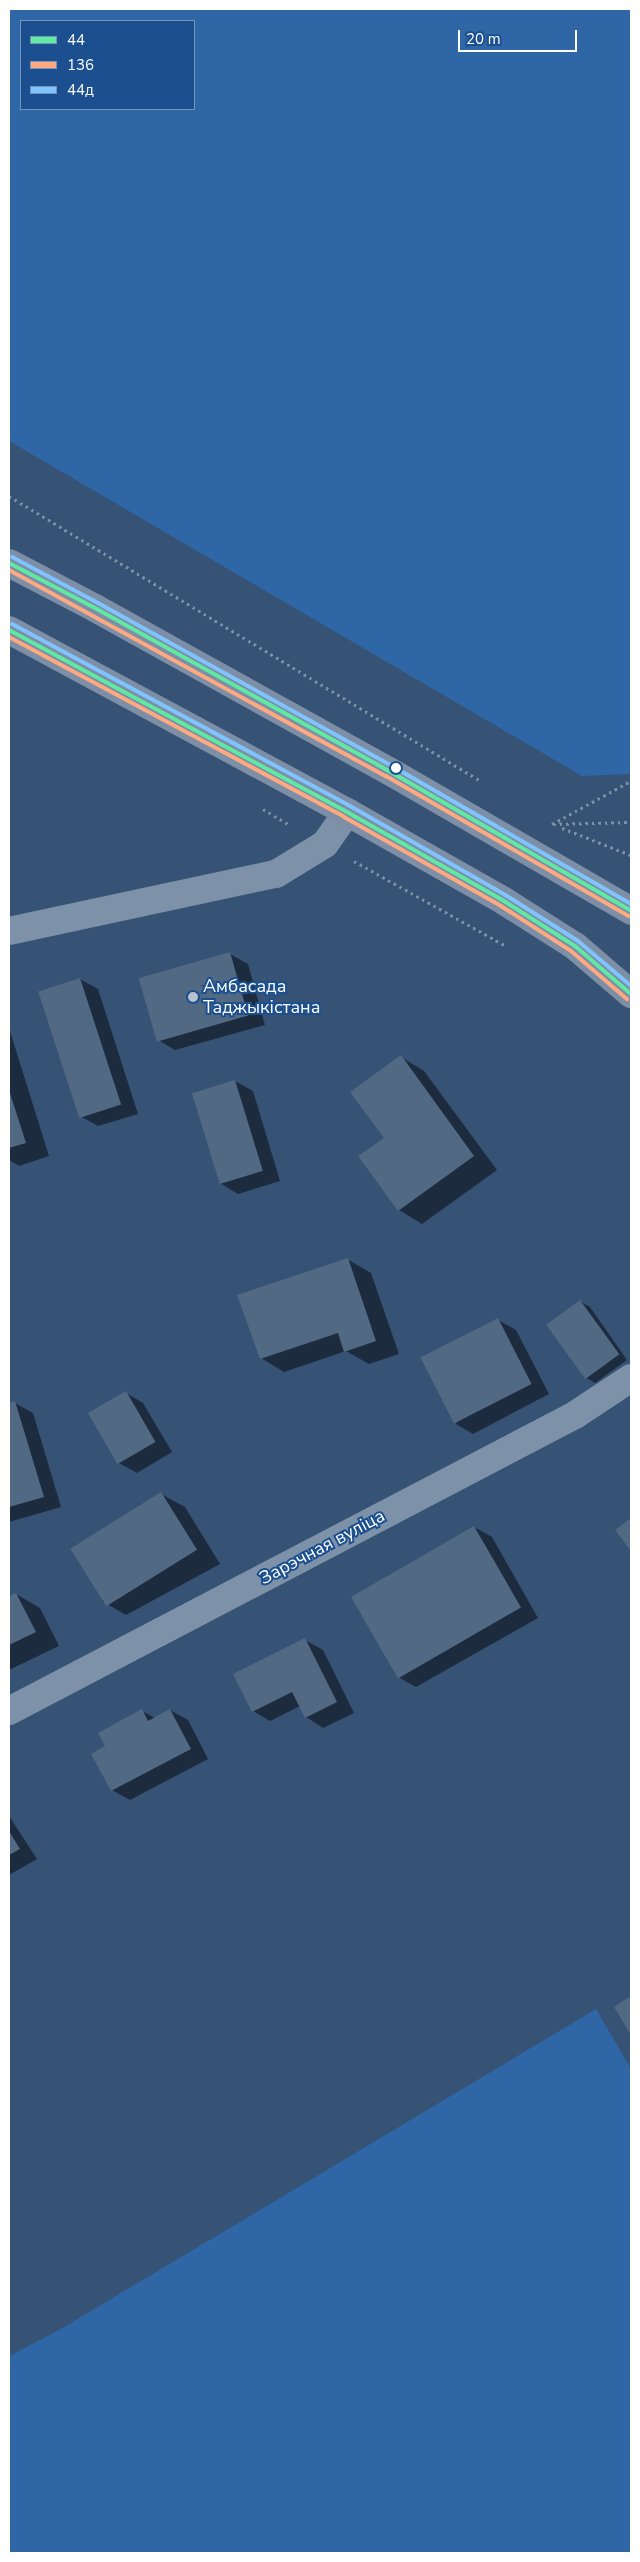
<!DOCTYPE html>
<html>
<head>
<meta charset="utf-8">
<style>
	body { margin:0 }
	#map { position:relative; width:640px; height:2562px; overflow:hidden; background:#365274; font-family:"Nunito Sans",sans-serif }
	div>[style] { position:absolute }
	.green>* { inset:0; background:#2f66a5 }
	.shadow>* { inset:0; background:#0007 }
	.building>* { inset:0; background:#526984; transform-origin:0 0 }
	.path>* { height:3px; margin-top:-1.5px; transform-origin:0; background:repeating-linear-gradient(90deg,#7d92a8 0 2.5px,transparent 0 6.5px) }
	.minor>* { height:28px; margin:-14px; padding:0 14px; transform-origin:14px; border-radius:14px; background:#7d92a8 }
	.primary>* { height:28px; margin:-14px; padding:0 14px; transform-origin:14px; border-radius:14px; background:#7d8ea7 }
	.bus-1>* { height:4px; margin:-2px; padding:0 2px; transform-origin:2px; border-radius:2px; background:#60e9a3 }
	.bus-2>* { height:4px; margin:-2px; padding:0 2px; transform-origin:2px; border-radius:2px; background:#ffa980 }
	.bus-3>* { height:4px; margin:-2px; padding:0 2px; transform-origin:2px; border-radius:2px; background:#80c4ff }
	.dots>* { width:14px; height:14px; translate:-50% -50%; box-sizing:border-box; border:2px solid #1b4f8f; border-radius:50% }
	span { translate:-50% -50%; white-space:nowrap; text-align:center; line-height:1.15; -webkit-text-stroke:4px #1b4f8f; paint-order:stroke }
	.poi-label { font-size:18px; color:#fff }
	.left { translate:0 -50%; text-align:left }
	.street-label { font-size:18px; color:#fff }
	.frame { position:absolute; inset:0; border:10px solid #fff; pointer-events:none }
	.legend { position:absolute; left:20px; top:20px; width:175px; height:90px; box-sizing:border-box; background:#1b4f8f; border:1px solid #7695bc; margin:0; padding:6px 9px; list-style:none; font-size:15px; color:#fff }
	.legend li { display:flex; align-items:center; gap:10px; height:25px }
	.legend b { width:25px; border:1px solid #7695bc }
	.scale { position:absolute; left:458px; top:30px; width:119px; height:22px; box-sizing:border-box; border:2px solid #fff; border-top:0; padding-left:6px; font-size:15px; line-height:18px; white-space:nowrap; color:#fff; -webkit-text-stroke:4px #1b4f8f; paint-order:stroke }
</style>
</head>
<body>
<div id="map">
	<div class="green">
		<i style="clip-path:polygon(evenodd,9px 9px,631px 9px,631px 774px,582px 776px,9px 441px,9px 9px,21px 21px,194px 21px,194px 109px,21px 109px,21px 21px)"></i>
		<i style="clip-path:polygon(596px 2009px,631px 2069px,631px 2553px,9px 2553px,9px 2356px,59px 2330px)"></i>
	</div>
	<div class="shadow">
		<i style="clip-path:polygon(230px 954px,248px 964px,265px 1025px,175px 1050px,158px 1040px)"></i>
		<i style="clip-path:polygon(80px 979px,98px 989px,138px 1114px,98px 1126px,80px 1116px)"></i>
		<i style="clip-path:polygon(9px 1028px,49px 1156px,19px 1166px,9px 1160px)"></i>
		<i style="clip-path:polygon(401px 1057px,424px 1071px,497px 1170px,422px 1224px,399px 1210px,386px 1138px)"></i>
		<i style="clip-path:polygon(235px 1081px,253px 1091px,280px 1181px,238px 1194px,220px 1183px)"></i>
		<i style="clip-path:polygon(347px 1259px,371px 1273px,399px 1354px,369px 1364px,346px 1351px,284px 1372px,261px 1358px)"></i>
		<i style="clip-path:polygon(581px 1302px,590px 1307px,627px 1360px,595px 1383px,585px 1377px)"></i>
		<i style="clip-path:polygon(498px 1320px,516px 1330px,549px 1394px,473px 1434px,456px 1424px)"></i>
		<i style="clip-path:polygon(126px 1393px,143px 1403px,172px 1452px,137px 1473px,119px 1463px)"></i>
		<i style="clip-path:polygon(15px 1403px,33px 1413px,61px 1507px,9px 1522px,9px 1405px)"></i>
		<i style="clip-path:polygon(161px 1494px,185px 1507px,220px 1564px,126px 1615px,102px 1601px)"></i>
		<i style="clip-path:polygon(474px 1527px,492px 1537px,538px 1618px,416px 1687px,398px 1677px)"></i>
		<i style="clip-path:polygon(9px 1591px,11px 1596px,16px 1594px,40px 1608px,59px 1646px,9px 1670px)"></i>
		<i style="clip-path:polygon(305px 1640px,323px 1650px,354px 1713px,323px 1728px,306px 1717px,300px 1706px,270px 1721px,253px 1711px)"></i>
		<i style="clip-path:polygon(170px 1710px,188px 1720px,208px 1759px,130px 1800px,112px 1790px,107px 1747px,142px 1711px,155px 1718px)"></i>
		<i style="clip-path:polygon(9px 1816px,37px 1859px,9px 1875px)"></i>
	</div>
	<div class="building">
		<i style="left:230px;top:952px;width:66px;height:95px;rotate:74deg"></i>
		<i style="left:80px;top:978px;width:133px;height:44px;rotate:72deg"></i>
		<i style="clip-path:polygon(401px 1055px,474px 1156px,398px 1211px,358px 1156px,384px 1138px,350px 1092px)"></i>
		<i style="left:235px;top:1080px;width:95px;height:45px;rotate:73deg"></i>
		<i style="clip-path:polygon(9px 1090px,26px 1143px,9px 1148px)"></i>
		<i style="clip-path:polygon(348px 1258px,376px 1341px,344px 1352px,338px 1333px,260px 1359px,237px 1295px)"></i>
		<i style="left:580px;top:1300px;width:67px;height:42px;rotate:54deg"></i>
		<i style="left:498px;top:1318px;width:74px;height:87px;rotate:63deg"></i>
		<i style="left:126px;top:1391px;width:59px;height:44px;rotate:60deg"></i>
		<i style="clip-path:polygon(15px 1401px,44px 1497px,9px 1507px,9px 1403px)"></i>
		<i style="left:161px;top:1492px;width:68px;height:107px;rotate:58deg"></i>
		<i style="clip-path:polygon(631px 1518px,631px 1551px,615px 1530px)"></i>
		<i style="left:474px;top:1526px;width:94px;height:142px;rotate:60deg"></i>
		<i style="clip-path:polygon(16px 1593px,36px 1632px,9px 1645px,9px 1596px)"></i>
		<i style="clip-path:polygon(305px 1638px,337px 1702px,305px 1718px,292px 1692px,252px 1712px,233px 1674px)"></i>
		<i style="clip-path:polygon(142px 1709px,148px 1721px,170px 1709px,191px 1749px,111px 1791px,91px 1754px,105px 1746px,98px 1733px)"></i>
		<i style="clip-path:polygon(9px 1831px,20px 1849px,9px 1855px)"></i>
		<i style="clip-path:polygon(631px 1996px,631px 2035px,614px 2007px)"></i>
	</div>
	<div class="path">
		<i style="left:9px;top:496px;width:549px;rotate:31.14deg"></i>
		<i style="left:263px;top:809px;width:31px;rotate:31deg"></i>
		<i style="left:552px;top:824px;width:90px;rotate:-28.6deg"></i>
		<i style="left:553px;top:824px;width:78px;rotate:-1.5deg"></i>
		<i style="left:562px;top:828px;width:74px;rotate:21.4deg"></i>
		<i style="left:354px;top:861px;width:174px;rotate:29.2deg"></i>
	</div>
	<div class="minor">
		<i style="left:9px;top:931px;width:273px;rotate:-12.1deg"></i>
		<i style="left:276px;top:874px;width:57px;rotate:-31.5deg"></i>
		<i style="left:325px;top:844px;width:39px;rotate:-55deg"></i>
		<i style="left:9px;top:1711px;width:639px;rotate:-27.61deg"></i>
		<i style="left:575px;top:1415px;width:67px;rotate:-33.5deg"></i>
	</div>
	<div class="primary">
		<i style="left:9px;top:563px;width:97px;rotate:27.6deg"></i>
		<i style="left:95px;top:608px;width:336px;rotate:29deg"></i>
		<i style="left:389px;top:771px;width:280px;rotate:30deg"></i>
		<i style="left:9px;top:630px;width:384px;rotate:28.3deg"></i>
		<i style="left:347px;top:812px;width:180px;rotate:29.5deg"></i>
		<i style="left:504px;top:901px;width:84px;rotate:32.4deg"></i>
		<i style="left:575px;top:946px;width:74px;rotate:40.6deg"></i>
	</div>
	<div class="bus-1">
		<i style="left:9px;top:563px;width:97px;rotate:27.6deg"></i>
		<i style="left:95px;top:608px;width:336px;rotate:29deg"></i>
		<i style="left:389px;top:771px;width:280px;rotate:30deg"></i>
		<i style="left:9px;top:630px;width:384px;rotate:28.3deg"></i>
		<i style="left:347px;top:812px;width:180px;rotate:29.5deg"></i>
		<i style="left:504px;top:901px;width:84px;rotate:32.4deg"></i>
		<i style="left:575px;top:946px;width:74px;rotate:40.6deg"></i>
	</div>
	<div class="bus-2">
		<i style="left:9px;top:570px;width:430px;rotate:28.7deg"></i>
		<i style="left:386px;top:776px;width:280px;rotate:30deg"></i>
		<i style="left:9px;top:637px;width:380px;rotate:28.2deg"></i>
		<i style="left:344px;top:817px;width:180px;rotate:29.5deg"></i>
		<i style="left:501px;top:906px;width:83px;rotate:32.7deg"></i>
		<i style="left:571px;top:951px;width:74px;rotate:40.6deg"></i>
	</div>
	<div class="bus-3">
		<i style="left:12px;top:557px;width:98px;rotate:28.1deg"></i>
		<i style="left:98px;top:603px;width:336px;rotate:29deg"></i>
		<i style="left:392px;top:766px;width:276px;rotate:30deg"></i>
		<i style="left:12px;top:624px;width:384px;rotate:28.3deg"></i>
		<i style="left:350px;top:806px;width:181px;rotate:29.8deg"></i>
		<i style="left:507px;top:896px;width:84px;rotate:32.4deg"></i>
		<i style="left:578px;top:941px;width:70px;rotate:40.3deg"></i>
	</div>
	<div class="dots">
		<i style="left:396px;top:768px;background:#fff"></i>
		<i style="left:193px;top:997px;background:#b9c2ce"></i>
	</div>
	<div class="poi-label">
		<span class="left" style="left:203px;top:997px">Амбасада<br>Таджыкістана</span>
	</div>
	<div class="street-label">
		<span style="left:322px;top:1547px;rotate:-28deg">Зарэчная вуліца</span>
	</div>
	<div class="frame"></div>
	<ul class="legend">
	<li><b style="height:6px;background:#60e9a3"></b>44</li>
	<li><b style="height:6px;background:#ffa980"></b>136</li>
	<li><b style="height:6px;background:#80c4ff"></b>44д</li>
	</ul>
	<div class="scale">20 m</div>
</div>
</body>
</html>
